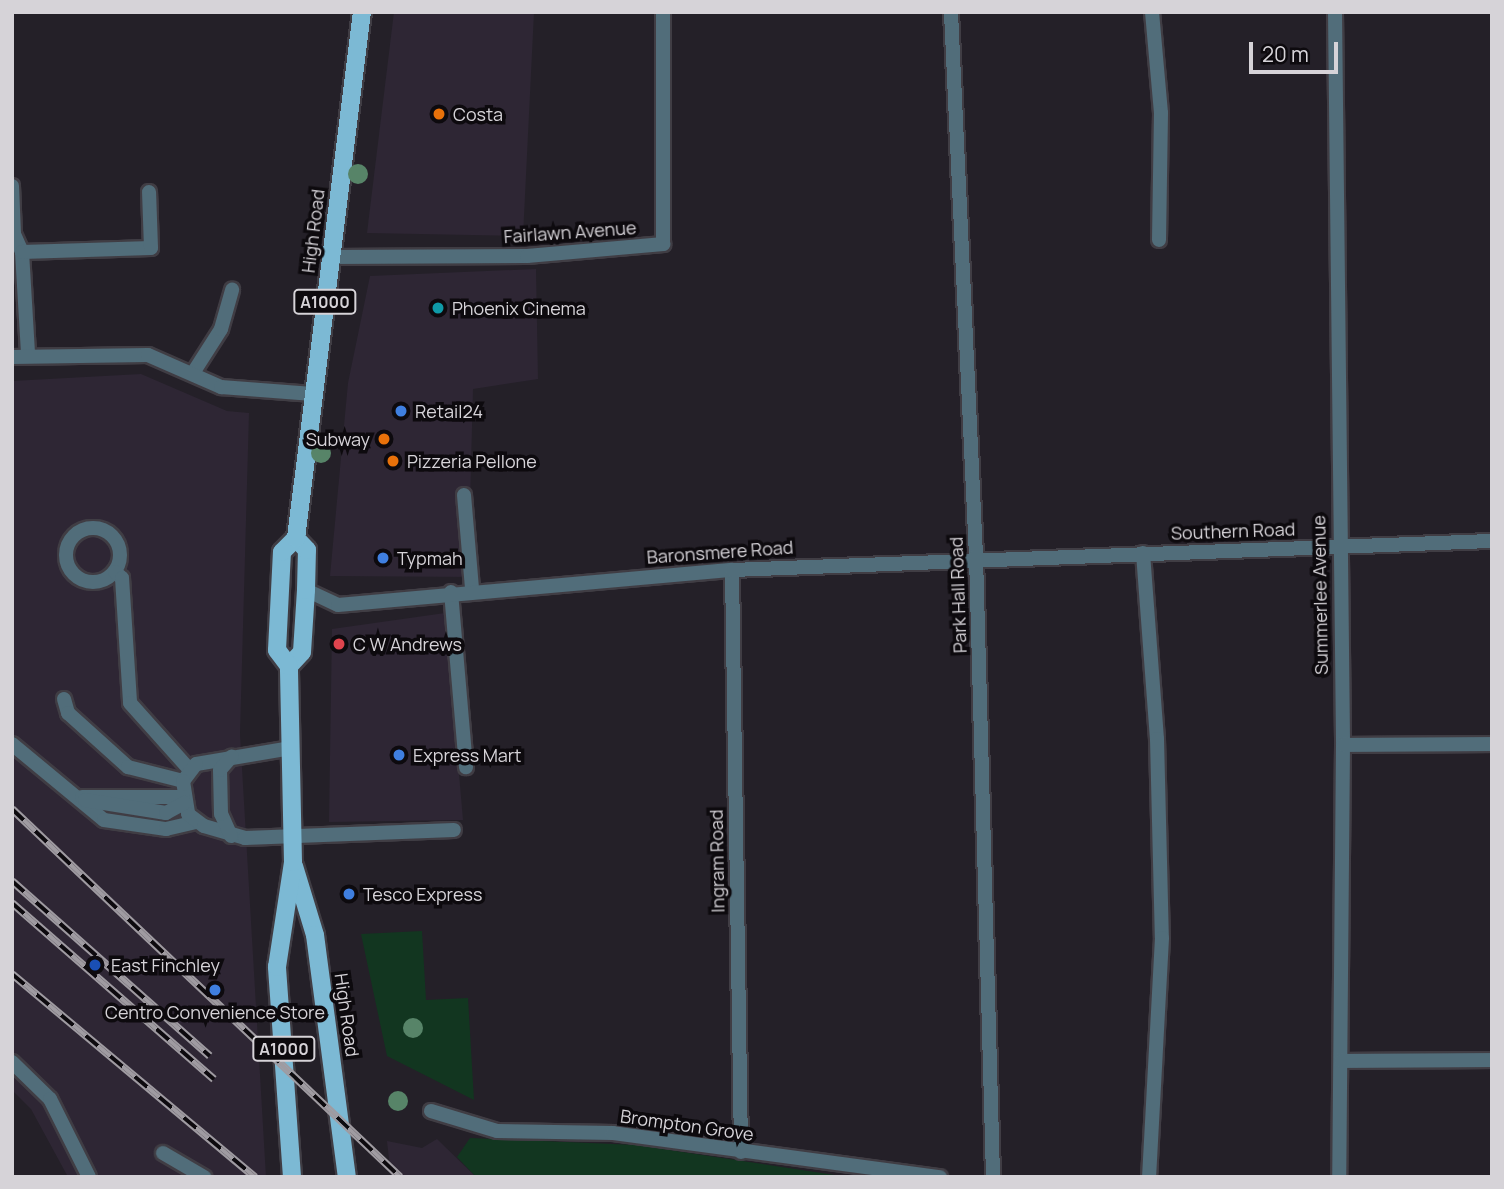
<!DOCTYPE html>
<html>
<head>
<meta charset="utf-8">
<style>
	body { margin:0 }
	#map { position:relative; width:1504px; height:1189px; overflow:hidden; background:#242028; font-family:Manrope,sans-serif }
	div>[style] { position:absolute }
	.built>* { inset:0; background:#2e2634 }
	.green>* { inset:0; background:#123620 }
	.roads { filter:drop-shadow(2px 0 #403d44) drop-shadow(-2px 0 #403d44) drop-shadow(0 2px #403d44) drop-shadow(0 -2px #403d44) }
	.lane>* { height:14px; margin:-7px; padding:0 7px; transform-origin:7px; border-radius:7px; background:#516d7a }
	.lane>.ring { margin:-7px; padding:0; box-sizing:content-box; background:none; border:14px solid #516d7a; border-radius:50% }
	.street>* { height:14px; margin:-7px; padding:0 7px; transform-origin:7px; border-radius:7px; background:#516d7a }
	.primary>* { height:18px; margin:-9px; padding:0 9px; transform-origin:9px; border-radius:9px; background:#7cb9d4 }
	.rail>* { height:8px; margin-top:-4px; transform-origin:0; background:repeating-linear-gradient(90deg,#0d0a0e 0 16px,#9f9ba1 0 32px); box-sizing:border-box; border-block:2px solid #9f9ba1 }
	.trees>* { width:20px; height:20px; margin:-10px; border-radius:50%; background:#578468 }
	.dots>* { width:19px; height:19px; translate:-50% -50%; box-sizing:border-box; border:4px solid #0d0a0e; border-radius:50% }
	span { translate:-50% -50%; white-space:nowrap; text-align:center; line-height:1.15; -webkit-text-stroke:7px #0d0a0e; paint-order:stroke }
	.shield-label span { padding:2px 5px; background:#0d0a0e; border:2px solid; border-radius:5px; -webkit-text-stroke-width:0 }
	.shield-label { font-size:16px; color:#d6d3d8; font-weight:700 }
	.poi-label { font-size:18px; color:#d6d3d8 }
	.left { translate:0 -50%; text-align:left }
	.right { translate:-100% -50%; text-align:right }
	.street-label { font-size:18px; color:#d6d3d8 }
	.frame { position:absolute; inset:0; border:14px solid #d6d3d8; pointer-events:none }
	.scale { position:absolute; left:1249px; top:42px; width:89px; height:32px; box-sizing:border-box; border:4px solid #d6d3d8; border-top:0; padding-left:9px; font-size:21px; line-height:24px; white-space:nowrap; color:#d6d3d8; -webkit-text-stroke:5px #0d0a0e; paint-order:stroke }
</style>
</head>
<body>
<div id="map">
	<div class="built">
		<i style="clip-path:polygon(394px 12px,534px 12px,523px 236px,367px 233px)"></i>
		<i style="clip-path:polygon(536px 269px,538px 379px,473px 389px,470px 503px,477px 577px,330px 576px,348px 383px,370px 276px)"></i>
		<i style="clip-path:polygon(141px 374px,227px 411px,249px 413px,240px 734px,266px 1177px,68px 1177px,31px 1109px,12px 1090px,12px 381px)"></i>
		<i style="clip-path:polygon(445px 613px,463px 820px,329px 822px,332px 629px)"></i>
		<i style="clip-path:polygon(437px 1139px,476px 1177px,391px 1177px,387px 1141px,422px 1148px)"></i>
	</div>
	<div class="green">
		<i style="clip-path:polygon(422px 931px,426px 1000px,468px 998px,474px 1100px,387px 1056px,361px 934px)"></i>
		<i style="clip-path:polygon(470px 1138px,636px 1145px,848px 1177px,476px 1177px,457px 1157px)"></i>
	</div>
	<div class="roads">
		<div class="lane">
			<i style="left:1152px;top:12px;width:101px;rotate:84.9deg"></i>
			<i style="left:1161px;top:113px;width:127px;rotate:90.9deg"></i>
			<i style="left:12px;top:186px;width:48px;rotate:87.6deg"></i>
			<i style="left:14px;top:234px;width:20px;rotate:66deg"></i>
			<i style="left:28px;top:353px;width:101px;rotate:-93.4deg"></i>
			<i style="left:22px;top:252px;width:129px;rotate:-1.8deg"></i>
			<i style="left:151px;top:248px;width:56px;rotate:-92deg"></i>
			<i style="left:193px;top:373px;width:52px;rotate:-57.5deg"></i>
			<i style="left:221px;top:329px;width:41px;rotate:-74.2deg"></i>
			<i style="left:464px;top:495px;width:94px;rotate:85.1deg"></i>
			<i class="ring" style="left:66px;top:528px;width:40px;height:40px"></i>
			<i style="left:1143px;top:553px;width:187px;rotate:85.7deg"></i>
			<i style="left:1157px;top:739px;width:199px;rotate:88.6deg"></i>
			<i style="left:1162px;top:938px;width:239px;rotate:93.1deg"></i>
			<i style="left:115px;top:572px;width:9px;rotate:41deg"></i>
			<i style="left:122px;top:578px;width:125px;rotate:86.3deg"></i>
			<i style="left:130px;top:703px;width:89px;rotate:48.2deg"></i>
			<i style="left:451px;top:592px;width:176px;rotate:85.1deg"></i>
			<i style="left:64px;top:699px;width:15px;rotate:74deg"></i>
			<i style="left:68px;top:713px;width:81px;rotate:42deg"></i>
			<i style="left:128px;top:767px;width:57px;rotate:14.3deg"></i>
			<i style="left:12px;top:744px;width:119px;rotate:39.6deg"></i>
			<i style="left:104px;top:820px;width:63px;rotate:8.3deg"></i>
			<i style="left:166px;top:829px;width:32px;rotate:-13deg"></i>
			<i style="left:291px;top:748px;width:96px;rotate:170.4deg"></i>
			<i style="left:196px;top:764px;width:21px;rotate:127deg"></i>
			<i style="left:183px;top:781px;width:33px;rotate:81deg"></i>
			<i style="left:188px;top:814px;width:20px;rotate:37deg"></i>
			<i style="left:204px;top:826px;width:43px;rotate:16.3deg"></i>
			<i style="left:245px;top:838px;width:209px;rotate:-2.2deg"></i>
			<i style="left:82px;top:797px;width:101px"></i>
			<i style="left:85px;top:800px;width:82px;rotate:9.1deg"></i>
			<i style="left:166px;top:813px;width:21px;rotate:-29deg"></i>
			<i style="left:231px;top:836px;width:24px;rotate:-114deg"></i>
			<i style="left:221px;top:814px;width:44px;rotate:-91.3deg"></i>
			<i style="left:220px;top:770px;width:18px;rotate:-49deg"></i>
			<i style="left:12px;top:1062px;width:53px;rotate:44.2deg"></i>
			<i style="left:50px;top:1099px;width:87px;rotate:63.4deg"></i>
			<i style="left:431px;top:1111px;width:69px;rotate:16.9deg"></i>
			<i style="left:163px;top:1153px;width:48px;rotate:30.3deg"></i>
		</div>
		<div class="street">
			<i style="left:951px;top:12px;width:545px;rotate:87.37deg"></i>
			<i style="left:976px;top:556px;width:621px;rotate:88.43deg"></i>
			<i style="left:1335px;top:12px;width:733px;rotate:89.37deg"></i>
			<i style="left:1343px;top:745px;width:432px;rotate:90.5deg"></i>
			<i style="left:331px;top:257px;width:196px;rotate:-0.3deg"></i>
			<i style="left:527px;top:256px;width:137px;rotate:-5deg"></i>
			<i style="left:663px;top:244px;width:232px;rotate:-90deg"></i>
			<i style="left:12px;top:357px;width:136px;rotate:-0.8deg"></i>
			<i style="left:148px;top:355px;width:80px;rotate:23.7deg"></i>
			<i style="left:221px;top:387px;width:92px;rotate:4.4deg"></i>
			<i style="left:732px;top:570px;width:582px;rotate:89.11deg"></i>
			<i style="left:306px;top:590px;width:35px;rotate:25deg"></i>
			<i style="left:338px;top:605px;width:396px;rotate:-5.1deg"></i>
			<i style="left:732px;top:570px;width:761px;rotate:-2.19deg"></i>
			<i style="left:1343px;top:745px;width:149px;rotate:-0.4deg"></i>
			<i style="left:1341px;top:1061px;width:151px;rotate:-0.4deg"></i>
			<i style="left:497px;top:1131px;width:116px;rotate:1deg"></i>
			<i style="left:613px;top:1133px;width:330px;rotate:7.7deg"></i>
		</div>
		<div class="primary">
			<i style="left:289px;top:666px;width:19px;rotate:-47deg"></i>
			<i style="left:302px;top:652px;width:62px;rotate:-86.3deg"></i>
			<i style="left:306px;top:590px;width:40px;rotate:-88.6deg"></i>
			<i style="left:307px;top:550px;width:16px;rotate:-133deg"></i>
			<i style="left:294px;top:866px;width:72px;rotate:73.1deg"></i>
			<i style="left:315px;top:935px;width:244px;rotate:82.5deg"></i>
			<i style="left:292px;top:1177px;width:211px;rotate:-94.1deg"></i>
			<i style="left:277px;top:967px;width:106px;rotate:-81.3deg"></i>
			<i style="left:293px;top:862px;width:196px;rotate:-91.2deg"></i>
			<i style="left:289px;top:666px;width:20px;rotate:-127deg"></i>
			<i style="left:277px;top:650px;width:98px;rotate:-87.1deg"></i>
			<i style="left:282px;top:552px;width:20px;rotate:-45deg"></i>
			<i style="left:296px;top:538px;width:530px;rotate:-82.85deg"></i>
		</div>
	</div>
	<div class="rail">
		<i style="left:12px;top:809px;width:535px;rotate:43.48deg"></i>
		<i style="left:12px;top:881px;width:264px;rotate:41.5deg"></i>
		<i style="left:12px;top:903px;width:268px;rotate:41.1deg"></i>
		<i style="left:12px;top:974px;width:317px;rotate:39.9deg"></i>
	</div>
	<div class="trees">
		<i style="left:358px;top:174px"></i>
		<i style="left:321px;top:453px"></i>
		<i style="left:413px;top:1028px"></i>
		<i style="left:398px;top:1101px"></i>
	</div>
	<div class="dots">
		<i style="left:439px;top:114px;background:#e8710a"></i>
		<i style="left:438px;top:308px;background:#0f9aa8"></i>
		<i style="left:401px;top:411px;background:#3f7fe0"></i>
		<i style="left:384px;top:439px;background:#e8710a"></i>
		<i style="left:393px;top:461px;background:#e8710a"></i>
		<i style="left:383px;top:558px;background:#3f7fe0"></i>
		<i style="left:339px;top:644px;background:#e0444e"></i>
		<i style="left:399px;top:755px;background:#3f7fe0"></i>
		<i style="left:349px;top:894px;background:#3f7fe0"></i>
		<i style="left:95px;top:965px;background:#1a4fb4"></i>
		<i style="left:215px;top:990px;background:#3f7fe0"></i>
	</div>
	<div class="shield-label">
		<span style="left:325px;top:302px">A1000</span>
		<span style="left:284px;top:1049px">A1000</span>
	</div>
	<div class="poi-label">
		<span class="left" style="left:453px;top:114px">Costa</span>
		<span class="left" style="left:452px;top:308px">Phoenix Cinema</span>
		<span class="left" style="left:415px;top:411px">Retail24</span>
		<span class="right" style="left:370px;top:439px">Subway</span>
		<span class="left" style="left:407px;top:461px">Pizzeria Pellone</span>
		<span class="left" style="left:397px;top:558px">Typmah</span>
		<span class="left" style="left:353px;top:644px">C W Andrews</span>
		<span class="left" style="left:413px;top:755px">Express Mart</span>
		<span class="left" style="left:363px;top:894px">Tesco Express</span>
		<span class="left" style="left:111px;top:965px">East Finchley</span>
		<span style="left:215px;top:1012px">Centro Convenience Store</span>
	</div>
	<div class="street-label">
		<span style="left:313px;top:231px;rotate:-83deg">High Road</span>
		<span style="left:570px;top:232px;rotate:-4deg">Fairlawn Avenue</span>
		<span style="left:1233px;top:531px;rotate:-2deg">Southern Road</span>
		<span style="left:720px;top:552px;rotate:-4deg">Baronsmere Road</span>
		<span style="left:958px;top:595px;rotate:-92deg">Park Hall Road</span>
		<span style="left:1320px;top:595px;rotate:-91deg">Summerlee Avenue</span>
		<span style="left:717px;top:861px;rotate:-91deg">Ingram Road</span>
		<span style="left:347px;top:1015px;rotate:82deg">High Road</span>
		<span style="left:687px;top:1125px;rotate:8deg">Brompton Grove</span>
	</div>
	<div class="frame"></div>
	<div class="scale">20 m</div>
</div>
</body>
</html>
